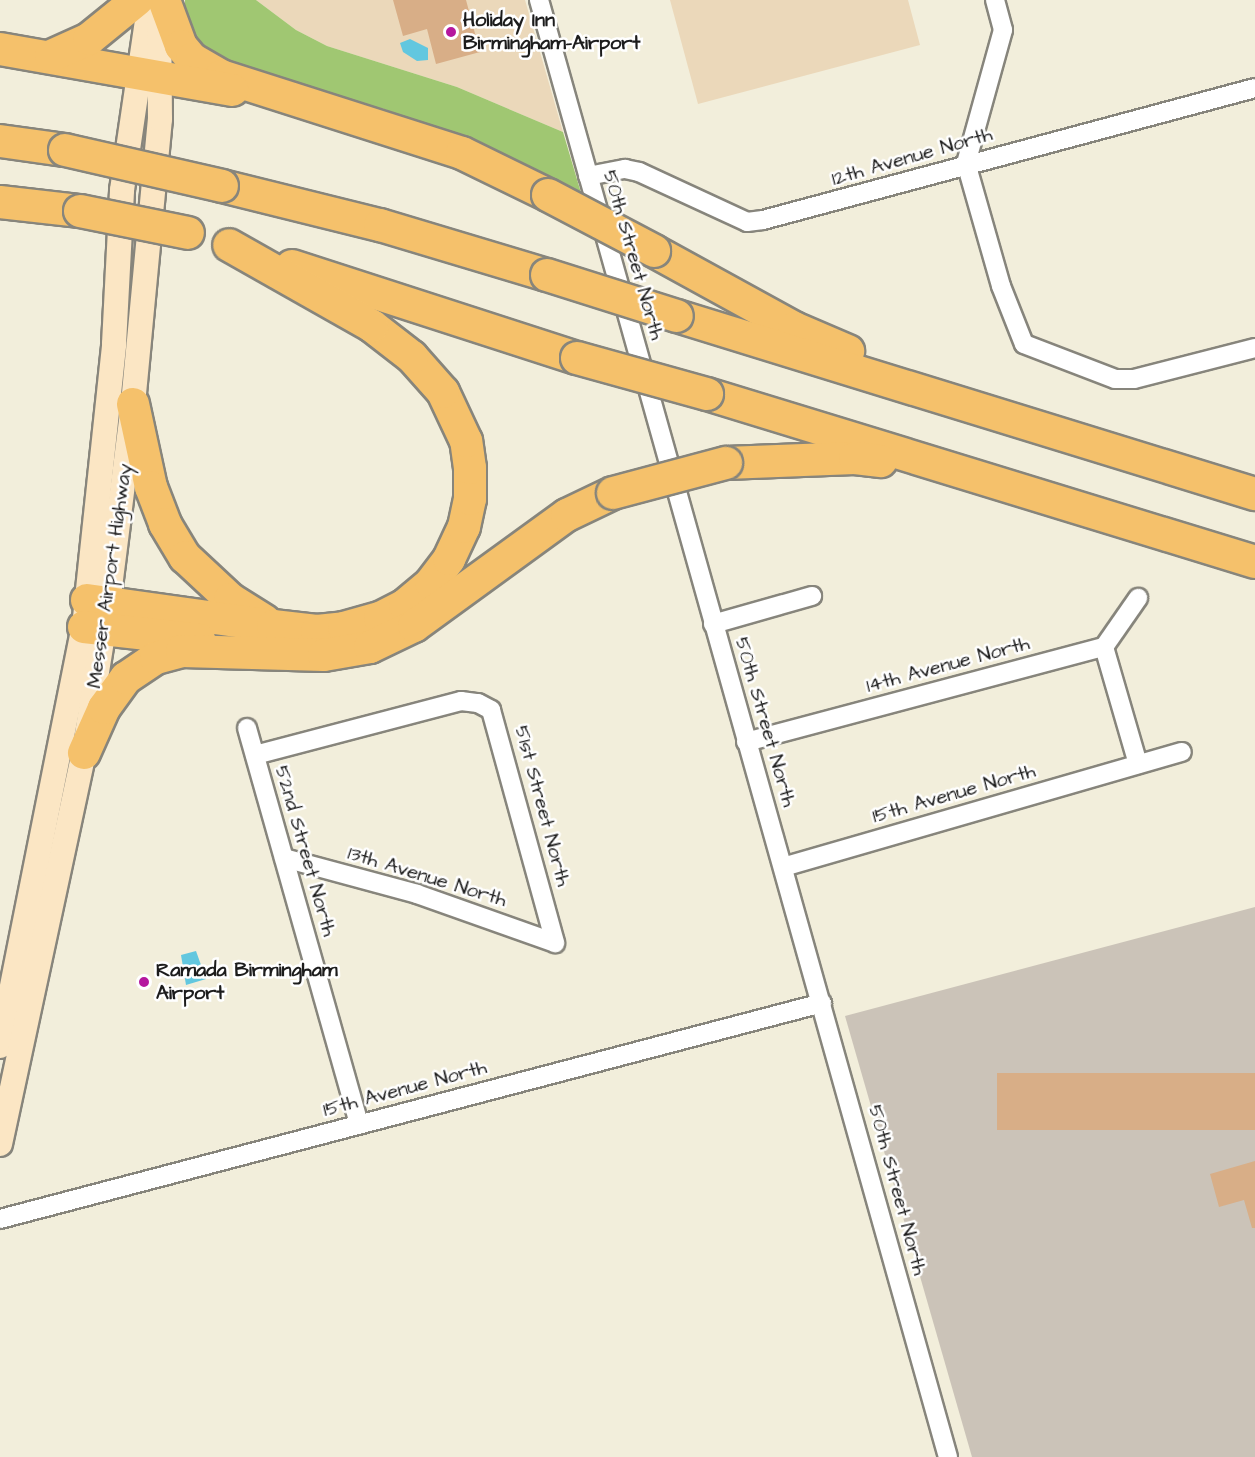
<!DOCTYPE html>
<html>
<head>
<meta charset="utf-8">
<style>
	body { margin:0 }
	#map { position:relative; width:1255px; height:1457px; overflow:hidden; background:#f2eedb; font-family:"Architects Daughter",sans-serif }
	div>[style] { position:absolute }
	.built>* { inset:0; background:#ebd8ba }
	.industrial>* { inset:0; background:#cbc3b8 }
	.green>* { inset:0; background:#a0c772 }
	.water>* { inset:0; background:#62c7df }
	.building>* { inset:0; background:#d8ae87; transform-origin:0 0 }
	.roads { filter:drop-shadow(2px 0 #87857c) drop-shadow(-2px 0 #87857c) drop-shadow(0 2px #87857c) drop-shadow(0 -2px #87857c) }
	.street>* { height:18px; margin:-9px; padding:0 9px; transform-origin:9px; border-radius:9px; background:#fff }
	.secondary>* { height:24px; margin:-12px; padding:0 12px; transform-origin:12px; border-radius:12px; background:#fbe6c4 }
	.highway>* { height:32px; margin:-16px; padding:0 16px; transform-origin:16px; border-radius:16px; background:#f5c16b }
	.bridges { filter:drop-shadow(2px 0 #87857c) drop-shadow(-2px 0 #87857c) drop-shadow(0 2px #87857c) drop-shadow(0 -2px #87857c) }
	.highway-bridge>* { height:32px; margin:-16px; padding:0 16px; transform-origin:16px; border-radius:16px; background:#f5c16b }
	.dots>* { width:16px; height:16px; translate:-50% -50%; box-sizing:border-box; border:3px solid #fff; border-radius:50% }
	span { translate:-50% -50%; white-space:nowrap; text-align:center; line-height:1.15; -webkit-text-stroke:5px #fff; paint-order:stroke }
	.poi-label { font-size:20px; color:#1c1c1c; font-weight:700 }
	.left { translate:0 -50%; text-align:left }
	.street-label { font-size:20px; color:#1c1c1c }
</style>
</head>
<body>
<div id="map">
	<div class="built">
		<i style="clip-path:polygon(256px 0,525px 0,563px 132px,457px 87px,327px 46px,296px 30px)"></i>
		<i style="clip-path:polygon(670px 0,908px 0,920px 45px,698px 104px)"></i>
	</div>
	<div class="industrial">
		<i style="clip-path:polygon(1255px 907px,1255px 1457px,972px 1457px,845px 1016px)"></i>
	</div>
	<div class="green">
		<i style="clip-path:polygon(185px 0,256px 0,296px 30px,327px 46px,457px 87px,563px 132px,584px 203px,438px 130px,384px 109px,207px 61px,185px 20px)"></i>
	</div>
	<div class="water">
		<i style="clip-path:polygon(410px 39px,428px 48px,428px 60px,417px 61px,403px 52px,400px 43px)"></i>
		<i style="clip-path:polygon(196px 951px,206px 979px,186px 985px,181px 955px)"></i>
	</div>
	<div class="building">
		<i style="clip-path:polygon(393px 0,466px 0,480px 52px,436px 64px,427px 29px,403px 36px)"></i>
		<i style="left:1255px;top:1073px;width:57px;height:258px;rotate:90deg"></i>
		<i style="clip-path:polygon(1255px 1161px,1255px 1228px,1252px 1228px,1244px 1200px,1219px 1207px,1210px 1174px)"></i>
	</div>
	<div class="roads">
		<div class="street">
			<i style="left:539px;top:0;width:1513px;rotate:74.32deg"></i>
			<i style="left:995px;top:0;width:31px;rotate:75deg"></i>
			<i style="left:1003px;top:30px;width:138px;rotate:105.5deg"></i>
			<i style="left:966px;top:163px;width:128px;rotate:74.1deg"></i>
			<i style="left:1001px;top:286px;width:62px;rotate:68.4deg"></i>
			<i style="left:1024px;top:344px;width:97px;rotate:21deg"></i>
			<i style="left:1115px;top:379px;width:19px"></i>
			<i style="left:1134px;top:379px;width:125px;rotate:-14.4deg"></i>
			<i style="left:588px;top:176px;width:38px;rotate:-11deg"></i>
			<i style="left:625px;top:169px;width:14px;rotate:12deg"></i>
			<i style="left:639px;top:172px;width:119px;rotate:24.8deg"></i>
			<i style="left:747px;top:222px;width:16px;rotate:-7deg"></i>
			<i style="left:763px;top:220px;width:509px;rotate:-15.02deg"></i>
			<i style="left:713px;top:624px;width:103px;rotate:-15.8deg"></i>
			<i style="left:1104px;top:647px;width:122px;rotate:73.8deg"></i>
			<i style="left:247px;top:728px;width:412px;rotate:74.2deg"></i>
			<i style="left:746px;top:742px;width:370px;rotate:-14.9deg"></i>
			<i style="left:1104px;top:647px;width:60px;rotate:-55.2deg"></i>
			<i style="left:255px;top:755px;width:213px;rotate:-14.7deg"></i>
			<i style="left:461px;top:701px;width:17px;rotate:7deg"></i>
			<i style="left:478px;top:703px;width:15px;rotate:28deg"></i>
			<i style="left:491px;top:710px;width:242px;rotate:74.6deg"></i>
			<i style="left:284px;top:858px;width:138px;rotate:15.1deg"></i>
			<i style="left:417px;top:894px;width:146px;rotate:19.5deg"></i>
			<i style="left:783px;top:867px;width:415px;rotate:-16.1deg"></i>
			<i style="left:0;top:1219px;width:850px;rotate:-14.72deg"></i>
		</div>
		<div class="secondary">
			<i style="left:0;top:1046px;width:427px;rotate:-78.7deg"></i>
			<i style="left:84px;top:627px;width:285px;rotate:-83.9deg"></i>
			<i style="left:114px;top:344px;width:154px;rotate:-87deg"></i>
			<i style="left:122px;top:190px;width:184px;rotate:-81.6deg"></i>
			<i style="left:0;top:1144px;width:400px;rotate:-77.9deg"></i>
			<i style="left:84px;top:753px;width:152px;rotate:-80.9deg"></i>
			<i style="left:108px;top:603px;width:201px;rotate:-82.8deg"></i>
			<i style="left:133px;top:404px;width:286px;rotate:-84.6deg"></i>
			<i style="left:160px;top:119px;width:117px;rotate:-90.5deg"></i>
		</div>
		<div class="highway">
			<i style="left:164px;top:0;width:49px;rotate:69.7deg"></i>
			<i style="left:181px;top:46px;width:17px;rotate:50deg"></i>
			<i style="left:192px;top:59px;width:34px;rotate:30deg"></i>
			<i style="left:221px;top:76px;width:253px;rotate:17.7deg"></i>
			<i style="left:462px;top:153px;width:96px;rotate:26deg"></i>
			<i style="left:0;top:49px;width:236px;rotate:10deg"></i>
			<i style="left:51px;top:56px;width:42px;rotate:-24.1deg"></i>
			<i style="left:89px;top:39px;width:62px;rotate:-39.1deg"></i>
			<i style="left:0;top:141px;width:66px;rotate:7.9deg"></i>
			<i style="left:222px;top:186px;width:163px;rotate:13.9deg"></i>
			<i style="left:380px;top:225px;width:174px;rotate:16.7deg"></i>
			<i style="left:0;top:202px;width:81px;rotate:6.4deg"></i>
			<i style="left:654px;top:251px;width:160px;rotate:28.8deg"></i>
			<i style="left:794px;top:328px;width:59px;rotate:23.1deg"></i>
			<i style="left:292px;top:266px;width:299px;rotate:17.9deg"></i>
			<i style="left:677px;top:316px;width:605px;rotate:17.12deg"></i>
			<i style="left:707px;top:394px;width:573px;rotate:17.04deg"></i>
			<i style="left:133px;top:404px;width:85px;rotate:77.8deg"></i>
			<i style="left:151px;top:487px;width:40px;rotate:69deg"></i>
			<i style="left:165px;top:524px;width:39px;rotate:59deg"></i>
			<i style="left:185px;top:557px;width:62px;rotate:43deg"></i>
			<i style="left:230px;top:599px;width:41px;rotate:32.2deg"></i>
			<i style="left:726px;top:463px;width:129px;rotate:-2.2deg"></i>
			<i style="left:855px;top:458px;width:26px;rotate:7deg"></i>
			<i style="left:87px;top:600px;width:188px;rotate:8deg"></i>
			<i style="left:273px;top:626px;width:44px;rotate:6.5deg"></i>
			<i style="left:317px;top:631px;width:27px;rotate:-6deg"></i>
			<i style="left:344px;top:628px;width:37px;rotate:-16deg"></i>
			<i style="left:380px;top:618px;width:28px;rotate:-27deg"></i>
			<i style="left:405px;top:605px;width:34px;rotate:-40deg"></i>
			<i style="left:431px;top:583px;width:30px;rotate:-53deg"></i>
			<i style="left:449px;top:559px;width:35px;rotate:-65deg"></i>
			<i style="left:464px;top:527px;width:29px;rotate:-78deg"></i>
			<i style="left:470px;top:499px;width:31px;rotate:-90deg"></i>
			<i style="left:470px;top:468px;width:27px;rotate:-98deg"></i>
			<i style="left:466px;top:441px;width:54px;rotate:-115.1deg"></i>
			<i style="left:443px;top:392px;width:47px;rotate:-131.5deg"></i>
			<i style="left:412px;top:357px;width:51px;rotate:-142.2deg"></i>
			<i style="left:372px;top:326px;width:164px;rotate:-150.5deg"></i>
			<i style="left:84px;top:627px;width:116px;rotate:6.4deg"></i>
			<i style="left:84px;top:753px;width:49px;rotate:-66deg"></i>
			<i style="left:104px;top:708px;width:37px;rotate:-54deg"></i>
			<i style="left:126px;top:678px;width:36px;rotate:-34deg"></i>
			<i style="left:156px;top:658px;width:27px;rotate:-15deg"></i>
			<i style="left:182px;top:651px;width:142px;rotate:1.6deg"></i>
			<i style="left:324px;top:655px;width:47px;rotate:-9.9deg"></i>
			<i style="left:370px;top:647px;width:49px;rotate:-25.5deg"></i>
			<i style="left:414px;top:626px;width:189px;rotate:-36deg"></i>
			<i style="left:567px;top:515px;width:51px;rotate:-25.6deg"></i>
		</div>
	</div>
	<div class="bridges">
		<div class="highway-bridge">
			<i style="left:65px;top:150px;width:161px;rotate:12.9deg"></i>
			<i style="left:548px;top:195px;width:120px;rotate:27.8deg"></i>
			<i style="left:80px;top:211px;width:110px;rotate:11.5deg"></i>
			<i style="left:547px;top:275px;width:136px;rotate:17.5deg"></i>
			<i style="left:577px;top:358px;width:135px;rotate:15.5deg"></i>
			<i style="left:613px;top:493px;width:117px;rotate:-14.9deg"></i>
		</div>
	</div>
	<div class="dots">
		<i style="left:451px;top:32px;background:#b5179e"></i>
		<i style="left:144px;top:982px;background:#b5179e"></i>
	</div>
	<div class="poi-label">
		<span class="left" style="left:463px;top:32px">Holiday Inn<br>Birmingham-Airport</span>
		<span class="left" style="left:156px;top:982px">Ramada Birmingham<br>Airport</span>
	</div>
	<div class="street-label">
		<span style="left:912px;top:157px;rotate:-16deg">12th Avenue North</span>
		<span style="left:633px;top:255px;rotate:74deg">50th Street North</span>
		<span style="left:110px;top:576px;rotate:-82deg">Messer Airport Highway</span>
		<span style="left:948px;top:665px;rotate:-15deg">14th Avenue North</span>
		<span style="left:765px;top:722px;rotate:74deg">50th Street North</span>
		<span style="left:954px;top:794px;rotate:-16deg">15th Avenue North</span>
		<span style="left:542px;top:806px;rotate:75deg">51st Street North</span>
		<span style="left:305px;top:851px;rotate:74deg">52nd Street North</span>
		<span style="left:427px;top:877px;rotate:17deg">13th Avenue North</span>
		<span style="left:405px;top:1089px;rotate:-15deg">15th Avenue North</span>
		<span style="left:897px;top:1190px;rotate:75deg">50th Street North</span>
	</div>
</div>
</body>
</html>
